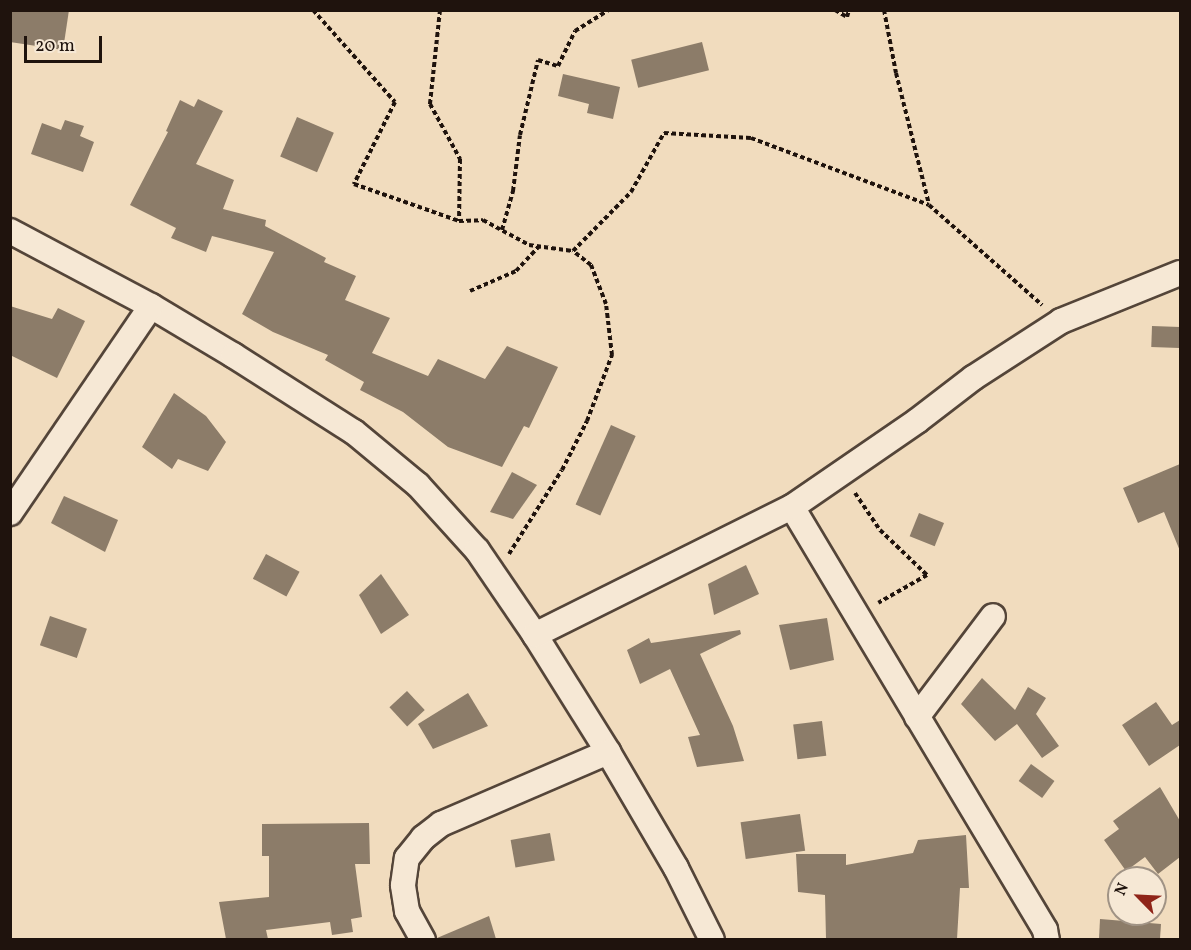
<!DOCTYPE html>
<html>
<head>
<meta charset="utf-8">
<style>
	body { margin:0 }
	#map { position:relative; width:1191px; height:950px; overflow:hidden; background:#f1dcbe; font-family:Vollkorn,serif }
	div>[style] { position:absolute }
	.building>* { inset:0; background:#8c7c69; transform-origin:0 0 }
	.path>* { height:4px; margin-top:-2px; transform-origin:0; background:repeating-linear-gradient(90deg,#1f130d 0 4.5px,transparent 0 7.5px) }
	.roads { filter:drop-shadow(2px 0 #544539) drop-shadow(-2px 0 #544539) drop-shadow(0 2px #544539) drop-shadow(0 -2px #544539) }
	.minor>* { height:24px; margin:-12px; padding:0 12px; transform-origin:12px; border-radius:12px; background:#f6e8d5 }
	span { translate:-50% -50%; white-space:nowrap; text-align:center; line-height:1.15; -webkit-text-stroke:4.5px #f6e8d5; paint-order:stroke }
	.frame { position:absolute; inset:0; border:12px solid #1f130d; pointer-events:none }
	.north { position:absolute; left:1107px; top:866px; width:60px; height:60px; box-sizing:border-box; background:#f6e8d5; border:2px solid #a09385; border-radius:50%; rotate:294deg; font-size:16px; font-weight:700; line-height:24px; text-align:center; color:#1f130d }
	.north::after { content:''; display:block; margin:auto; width:21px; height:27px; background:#8f2418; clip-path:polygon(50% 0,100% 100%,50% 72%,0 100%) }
	.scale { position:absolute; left:24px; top:36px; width:78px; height:27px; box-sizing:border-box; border:3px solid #1f130d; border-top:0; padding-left:8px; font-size:18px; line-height:21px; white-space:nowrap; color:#1f130d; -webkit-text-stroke:4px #f6e8d5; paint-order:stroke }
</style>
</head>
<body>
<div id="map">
	<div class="building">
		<i style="clip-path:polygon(10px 10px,69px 10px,63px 50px,10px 42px)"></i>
		<i style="left:702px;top:42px;width:29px;height:73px;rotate:76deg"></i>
		<i style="clip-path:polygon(563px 74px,620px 87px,613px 119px,587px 113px,589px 104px,558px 96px)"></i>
		<i style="clip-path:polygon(198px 99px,223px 111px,196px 164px,234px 180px,223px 209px,266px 220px,265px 226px,326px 258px,324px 262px,356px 276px,345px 300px,390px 318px,372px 353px,428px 376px,438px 359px,485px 379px,507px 346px,558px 367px,529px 428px,524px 426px,502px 467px,448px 447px,403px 412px,360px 390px,364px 382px,325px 360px,328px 355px,273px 332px,242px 314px,274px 252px,212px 236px,206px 252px,171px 238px,176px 228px,130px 205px,168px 132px,166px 131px,180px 100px,194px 107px)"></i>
		<i style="left:297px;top:117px;width:40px;height:43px;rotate:23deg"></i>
		<i style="clip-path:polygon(65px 120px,84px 126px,80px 136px,94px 142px,83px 172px,31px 154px,42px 123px,61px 130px)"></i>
		<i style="clip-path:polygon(10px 306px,52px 319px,58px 308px,85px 321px,57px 378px,10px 355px)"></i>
		<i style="left:1152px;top:326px;width:28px;height:21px;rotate:2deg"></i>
		<i style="clip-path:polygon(174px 393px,206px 416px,226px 442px,208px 471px,178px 459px,172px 469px,142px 447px)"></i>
		<i style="left:611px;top:425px;width:27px;height:87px;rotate:24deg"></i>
		<i style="clip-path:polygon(1180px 464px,1180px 551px,1164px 512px,1138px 523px,1123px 488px)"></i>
		<i style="clip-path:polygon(512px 472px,537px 485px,513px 519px,490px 512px)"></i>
		<i style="clip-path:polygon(64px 496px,118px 520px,105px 552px,51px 523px)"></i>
		<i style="left:919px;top:513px;width:27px;height:25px;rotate:22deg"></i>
		<i style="left:266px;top:554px;width:38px;height:28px;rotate:28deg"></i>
		<i style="clip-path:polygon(746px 565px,759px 594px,714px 615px,708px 584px)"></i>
		<i style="clip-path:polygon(381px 574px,409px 615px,381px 634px,359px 595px)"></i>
		<i style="left:50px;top:616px;width:39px;height:31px;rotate:19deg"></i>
		<i style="clip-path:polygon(827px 618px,834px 660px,790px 670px,779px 625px)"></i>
		<i style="clip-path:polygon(740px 630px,741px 634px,700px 654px,733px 726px,744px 761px,697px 767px,688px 737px,700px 735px,670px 669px,640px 684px,627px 650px,649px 638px,651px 643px)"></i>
		<i style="clip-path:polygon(982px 678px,1015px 710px,1028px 687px,1046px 698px,1036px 714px,1059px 746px,1042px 758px,1017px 724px,995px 741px,961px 704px)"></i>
		<i style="left:407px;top:691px;width:26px;height:24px;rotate:47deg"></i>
		<i style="clip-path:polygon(468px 693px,488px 726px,433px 749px,418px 724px)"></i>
		<i style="clip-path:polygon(1156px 702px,1172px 725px,1180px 720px,1180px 745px,1149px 766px,1122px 725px)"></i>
		<i style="left:822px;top:721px;width:35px;height:29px;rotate:83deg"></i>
		<i style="left:1031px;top:764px;width:29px;height:21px;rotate:36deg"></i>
		<i style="clip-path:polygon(1160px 787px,1180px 821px,1180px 857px,1158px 874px,1145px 857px,1126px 871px,1104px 840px,1119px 829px,1113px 821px)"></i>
		<i style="left:800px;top:814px;width:37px;height:60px;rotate:82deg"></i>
		<i style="clip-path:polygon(369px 823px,370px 864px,355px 864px,362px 917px,351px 919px,353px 932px,332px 935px,330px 922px,266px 930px,268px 939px,226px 939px,219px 902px,269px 897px,269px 856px,262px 856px,262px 824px)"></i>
		<i style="left:550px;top:833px;width:28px;height:40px;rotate:80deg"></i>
		<i style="clip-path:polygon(966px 835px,969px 888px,960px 888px,957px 939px,826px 939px,825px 895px,798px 892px,796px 854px,846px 854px,846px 865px,913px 853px,918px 840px)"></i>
		<i style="clip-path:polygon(489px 916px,496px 939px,437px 939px,437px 938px)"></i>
		<i style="clip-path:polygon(1100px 919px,1161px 924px,1160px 939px,1099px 939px)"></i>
	</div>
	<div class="path">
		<i style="left:313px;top:10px;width:123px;rotate:48.3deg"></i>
		<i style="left:395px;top:102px;width:92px;rotate:116.6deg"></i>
		<i style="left:354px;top:184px;width:111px;rotate:19.4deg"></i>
		<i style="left:459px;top:221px;width:24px;rotate:-2deg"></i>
		<i style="left:483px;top:220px;width:52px;rotate:28.5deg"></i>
		<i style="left:529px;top:245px;width:44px;rotate:7.8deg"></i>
		<i style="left:573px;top:251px;width:83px;rotate:-45.5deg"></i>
		<i style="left:631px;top:192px;width:68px;rotate:-60.8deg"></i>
		<i style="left:664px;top:133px;width:87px;rotate:3.3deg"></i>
		<i style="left:751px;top:138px;width:190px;rotate:20.6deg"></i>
		<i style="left:929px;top:205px;width:151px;rotate:41.5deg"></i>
		<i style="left:440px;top:10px;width:95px;rotate:96.1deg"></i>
		<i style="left:430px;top:104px;width:63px;rotate:61.4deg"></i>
		<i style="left:460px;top:159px;width:62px;rotate:90.9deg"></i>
		<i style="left:613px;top:10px;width:33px"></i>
		<i style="left:835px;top:10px;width:14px;rotate:30deg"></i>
		<i style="left:847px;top:17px;width:7px;rotate:-74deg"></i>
		<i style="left:884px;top:10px;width:64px;rotate:79.2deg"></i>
		<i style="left:896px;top:73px;width:135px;rotate:75.9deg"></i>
		<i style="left:502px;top:230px;width:41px;rotate:-74.2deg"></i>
		<i style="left:513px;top:191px;width:56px;rotate:-82.9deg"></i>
		<i style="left:520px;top:135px;width:77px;rotate:-76.5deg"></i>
		<i style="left:538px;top:60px;width:21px;rotate:17deg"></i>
		<i style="left:558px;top:66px;width:39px;rotate:-64deg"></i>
		<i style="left:575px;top:31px;width:40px;rotate:-32deg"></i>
		<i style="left:470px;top:291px;width:50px;rotate:-23.5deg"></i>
		<i style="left:516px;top:271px;width:33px;rotate:-47deg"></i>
		<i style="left:855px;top:493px;width:45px;rotate:56deg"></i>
		<i style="left:880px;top:530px;width:65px;rotate:43.8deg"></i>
		<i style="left:927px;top:575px;width:56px;rotate:150.3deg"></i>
		<i style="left:509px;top:554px;width:99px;rotate:-57.8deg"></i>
		<i style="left:562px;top:470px;width:55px;rotate:-63deg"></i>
		<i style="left:587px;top:421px;width:71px;rotate:-69.3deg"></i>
		<i style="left:612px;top:355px;width:51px;rotate:-96.7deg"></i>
		<i style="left:606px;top:304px;width:42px;rotate:-111deg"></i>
		<i style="left:591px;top:265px;width:23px;rotate:-142deg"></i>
	</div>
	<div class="roads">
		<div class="minor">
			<i style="left:10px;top:231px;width:160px;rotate:28deg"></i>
			<i style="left:151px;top:306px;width:96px;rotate:30.9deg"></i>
			<i style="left:233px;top:355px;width:143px;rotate:32.5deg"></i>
			<i style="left:354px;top:432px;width:83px;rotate:39.6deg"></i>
			<i style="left:418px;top:485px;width:88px;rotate:47.8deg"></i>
			<i style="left:477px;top:550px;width:103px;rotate:55.7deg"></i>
			<i style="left:535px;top:635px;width:138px;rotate:58deg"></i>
			<i style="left:608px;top:752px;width:134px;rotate:59.6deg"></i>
			<i style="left:676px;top:868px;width:80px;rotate:63.4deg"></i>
			<i style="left:792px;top:507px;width:493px;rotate:59.1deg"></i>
			<i style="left:1045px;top:930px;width:10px;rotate:79deg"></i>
			<i style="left:10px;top:513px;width:250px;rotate:-55.7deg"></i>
			<i style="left:535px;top:635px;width:287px;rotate:-26.5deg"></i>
			<i style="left:792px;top:507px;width:152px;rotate:-34.5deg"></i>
			<i style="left:917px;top:421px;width:71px;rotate:-37.5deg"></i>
			<i style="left:973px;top:378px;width:105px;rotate:-32.9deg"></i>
			<i style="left:1061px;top:321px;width:128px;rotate:-22deg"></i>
			<i style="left:917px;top:717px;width:126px;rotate:-53deg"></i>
			<i style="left:423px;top:940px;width:33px;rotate:-119deg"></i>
			<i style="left:407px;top:911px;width:26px;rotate:-99deg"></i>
			<i style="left:403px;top:885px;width:27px;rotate:-82deg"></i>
			<i style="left:407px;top:858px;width:26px;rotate:-51deg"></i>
			<i style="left:423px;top:838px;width:23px;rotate:-38deg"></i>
			<i style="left:441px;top:824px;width:182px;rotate:-23.3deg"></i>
		</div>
	</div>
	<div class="frame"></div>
	<div class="north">N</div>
	<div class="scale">20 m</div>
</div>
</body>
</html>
